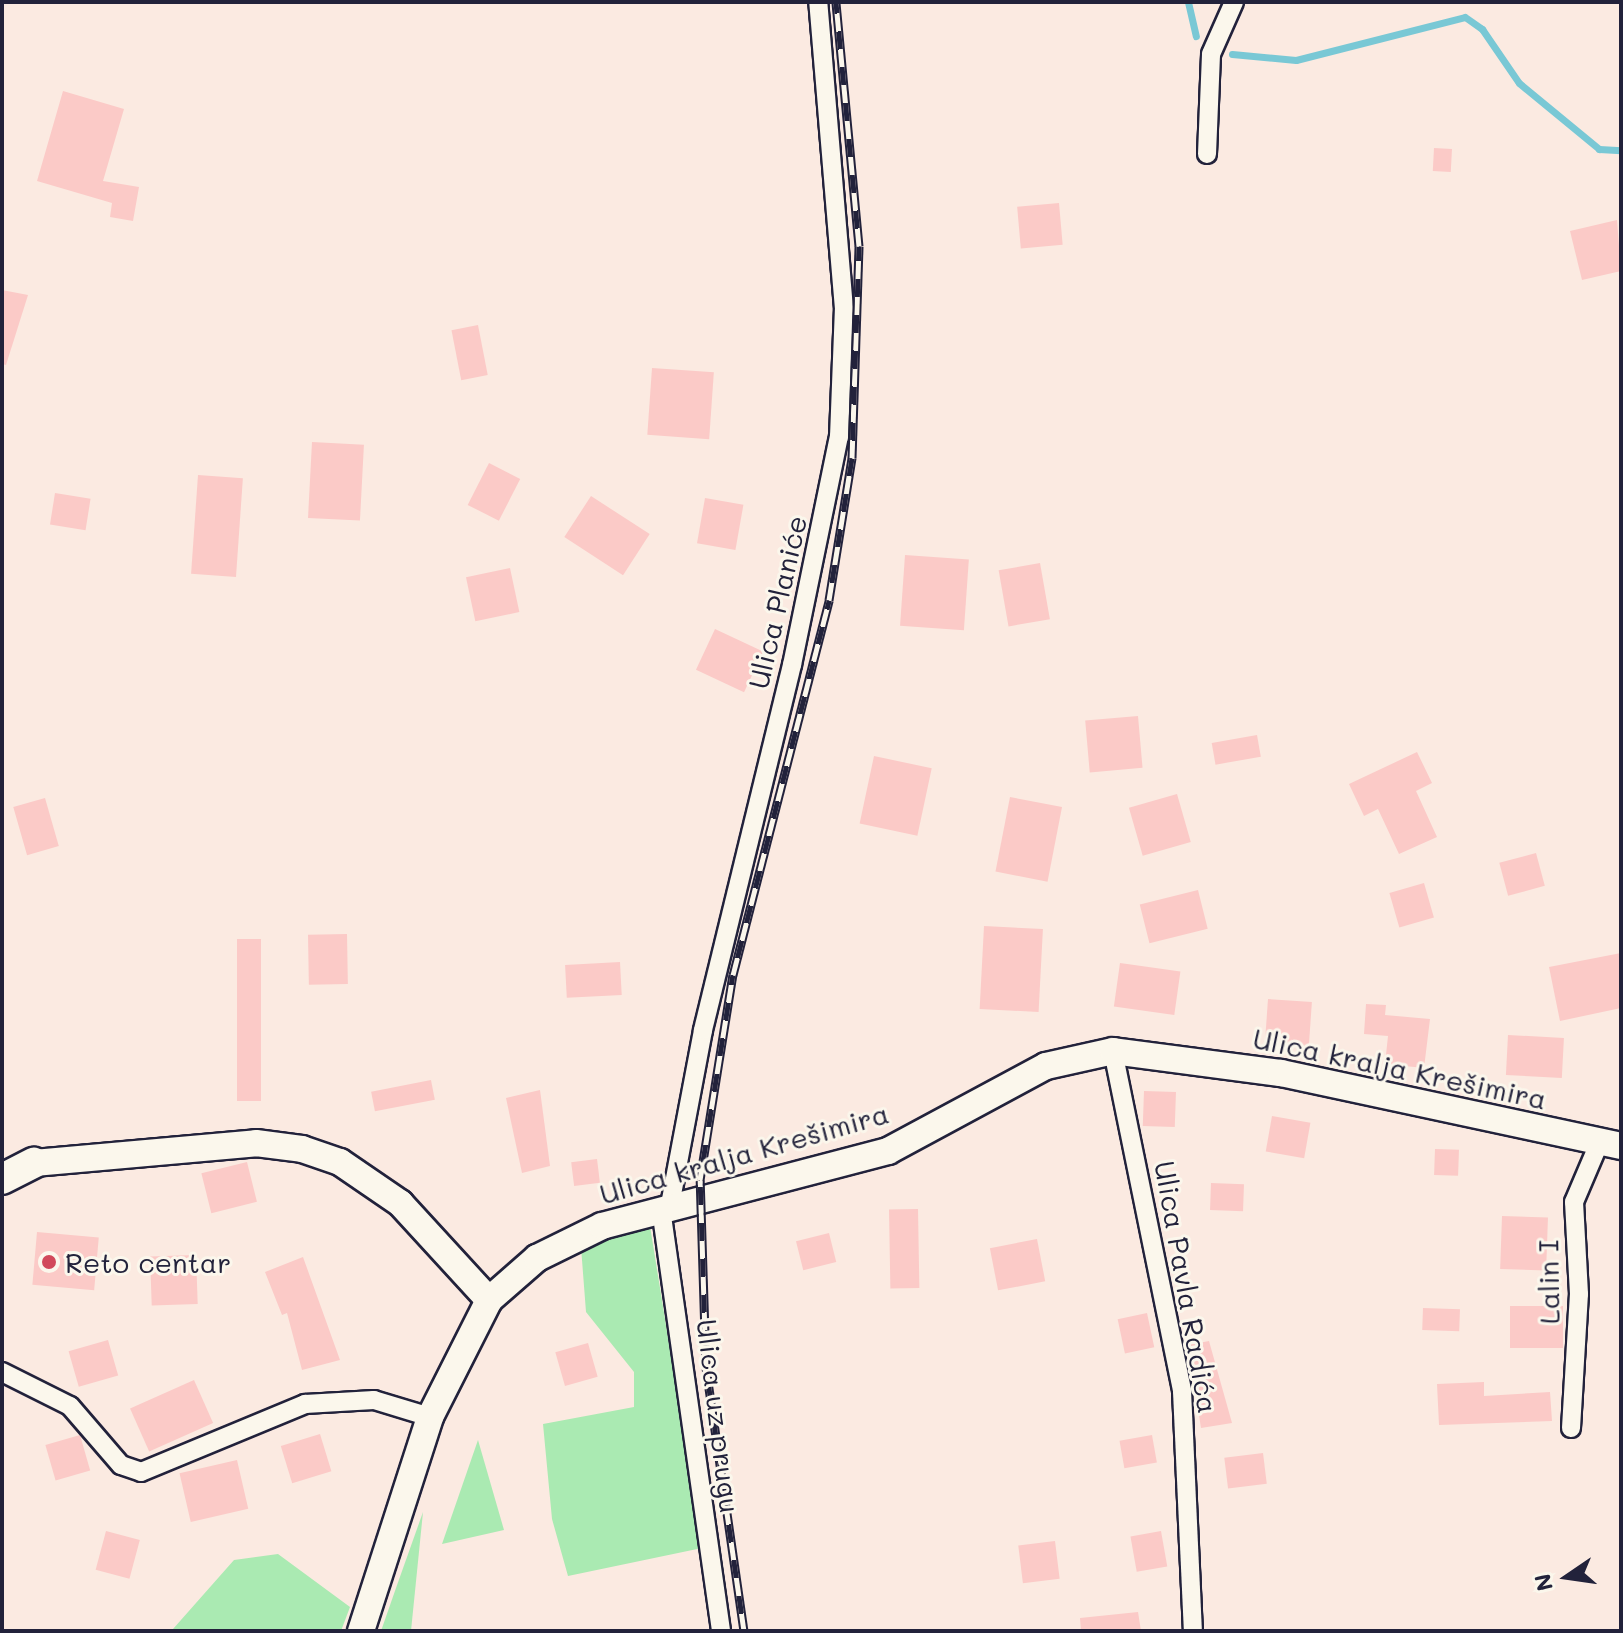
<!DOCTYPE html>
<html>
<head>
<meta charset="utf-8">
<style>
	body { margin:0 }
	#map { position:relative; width:1623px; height:1633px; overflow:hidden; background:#fbeae1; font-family:Mali,sans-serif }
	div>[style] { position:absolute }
	.green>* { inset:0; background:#aaeab2 }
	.stream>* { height:7px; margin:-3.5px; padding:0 3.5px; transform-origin:3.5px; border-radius:3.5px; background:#79c8d5 }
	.building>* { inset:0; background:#fbcac7; transform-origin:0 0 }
	.roads { filter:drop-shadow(2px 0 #22223b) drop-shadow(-2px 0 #22223b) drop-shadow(0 2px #22223b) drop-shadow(0 -2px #22223b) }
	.street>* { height:18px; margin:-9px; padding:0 9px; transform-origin:9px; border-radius:9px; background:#fbf7ec }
	.secondary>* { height:26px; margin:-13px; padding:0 13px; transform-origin:13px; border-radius:13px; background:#fbf7ec }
	.primary>* { height:30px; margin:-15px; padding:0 15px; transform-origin:15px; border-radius:15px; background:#fbf7ec }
	.rail>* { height:9px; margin-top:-4.5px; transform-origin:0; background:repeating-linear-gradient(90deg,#fbf7ec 0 18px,#22223b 0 36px); box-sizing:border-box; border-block:2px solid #22223b }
	.dots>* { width:22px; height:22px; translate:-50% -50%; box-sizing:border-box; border:4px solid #fbf7ec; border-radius:50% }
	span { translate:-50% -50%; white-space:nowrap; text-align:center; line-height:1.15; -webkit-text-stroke:6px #fbf7ec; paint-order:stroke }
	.street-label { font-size:28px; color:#22223b }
	.poi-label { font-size:28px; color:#22223b }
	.left { translate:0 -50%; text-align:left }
	.frame { position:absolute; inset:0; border:4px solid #22223b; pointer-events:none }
	.north { position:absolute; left:1527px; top:1537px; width:80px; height:80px; -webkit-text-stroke:6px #fbf7ec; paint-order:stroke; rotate:257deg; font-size:22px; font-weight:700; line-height:32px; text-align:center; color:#22223b }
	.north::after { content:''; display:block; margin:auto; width:28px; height:36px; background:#22223b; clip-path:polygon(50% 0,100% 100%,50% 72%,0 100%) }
</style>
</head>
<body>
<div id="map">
	<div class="green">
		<i style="clip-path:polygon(650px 1226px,702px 1548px,568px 1576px,552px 1519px,543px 1424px,634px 1407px,634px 1372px,586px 1312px,581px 1247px)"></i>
		<i style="clip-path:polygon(478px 1440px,504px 1530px,442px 1544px)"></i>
		<i style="clip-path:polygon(423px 1512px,411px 1631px,381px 1631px,396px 1588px)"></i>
		<i style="clip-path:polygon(278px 1554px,350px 1607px,341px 1631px,160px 1631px,173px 1629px,234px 1560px)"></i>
	</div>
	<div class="stream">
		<i style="left:1188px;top:2px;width:35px;rotate:77deg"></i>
		<i style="left:1232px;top:54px;width:64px;rotate:5.4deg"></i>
		<i style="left:1296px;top:60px;width:174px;rotate:-14.3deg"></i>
		<i style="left:1465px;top:17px;width:21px;rotate:35deg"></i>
		<i style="left:1482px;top:29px;width:65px;rotate:55.6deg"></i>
		<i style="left:1519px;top:83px;width:104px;rotate:39.5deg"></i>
		<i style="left:1599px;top:149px;width:22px;rotate:3deg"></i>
	</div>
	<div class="building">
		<i style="clip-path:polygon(63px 91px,124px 109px,103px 181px,139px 187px,133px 221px,110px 217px,112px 203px,37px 181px)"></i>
		<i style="left:1434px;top:148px;width:18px;height:23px;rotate:3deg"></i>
		<i style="left:1059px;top:203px;width:42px;height:42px;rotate:85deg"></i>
		<i style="clip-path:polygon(1617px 220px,1621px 271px,1582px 280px,1570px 231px)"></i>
		<i style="clip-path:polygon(2px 290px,28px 295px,6px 365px,2px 364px)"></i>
		<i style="left:478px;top:325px;width:51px;height:27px;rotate:79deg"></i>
		<i style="left:652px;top:368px;width:62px;height:67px;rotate:4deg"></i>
		<i style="left:312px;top:442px;width:52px;height:76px;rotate:3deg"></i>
		<i style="left:489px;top:463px;width:35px;height:47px;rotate:27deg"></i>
		<i style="left:198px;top:475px;width:45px;height:99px;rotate:4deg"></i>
		<i style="left:55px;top:493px;width:36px;height:32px;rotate:9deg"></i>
		<i style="left:591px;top:496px;width:70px;height:49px;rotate:33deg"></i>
		<i style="left:705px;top:498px;width:39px;height:46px;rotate:10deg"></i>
		<i style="left:905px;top:555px;width:64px;height:71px;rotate:4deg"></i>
		<i style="left:1040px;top:563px;width:57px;height:42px;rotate:80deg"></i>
		<i style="left:510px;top:568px;width:45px;height:45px;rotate:78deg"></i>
		<i style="left:715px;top:629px;width:53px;height:45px;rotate:25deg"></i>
		<i style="left:1138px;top:716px;width:52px;height:53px;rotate:85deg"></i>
		<i style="left:1257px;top:735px;width:22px;height:46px;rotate:80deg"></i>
		<i style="clip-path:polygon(1417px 752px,1432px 783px,1416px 791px,1437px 837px,1399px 854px,1378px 809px,1364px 816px,1349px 784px)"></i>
		<i style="left:874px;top:756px;width:59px;height:69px;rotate:12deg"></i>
		<i style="left:1177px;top:794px;width:50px;height:50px;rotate:74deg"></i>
		<i style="left:1010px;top:797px;width:53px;height:76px;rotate:11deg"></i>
		<i style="left:45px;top:798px;width:50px;height:33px;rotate:74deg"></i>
		<i style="left:1536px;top:853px;width:34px;height:38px;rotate:75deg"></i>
		<i style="left:1424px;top:883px;width:36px;height:36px;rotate:74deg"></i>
		<i style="left:1198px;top:890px;width:40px;height:60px;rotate:76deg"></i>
		<i style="left:984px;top:926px;width:59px;height:83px;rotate:3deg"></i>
		<i style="left:347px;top:934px;width:50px;height:39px;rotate:89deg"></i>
		<i style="left:237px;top:939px;width:24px;height:162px"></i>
		<i style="clip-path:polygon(1621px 953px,1621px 1008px,1560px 1021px,1549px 967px)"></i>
		<i style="left:620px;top:962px;width:33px;height:55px;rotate:87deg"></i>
		<i style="left:1120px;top:963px;width:61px;height:44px;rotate:8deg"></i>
		<i style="left:1268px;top:999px;width:44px;height:46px;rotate:4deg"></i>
		<i style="clip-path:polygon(1366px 1004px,1386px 1005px,1385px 1015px,1430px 1019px,1424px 1068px,1385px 1064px,1388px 1036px,1364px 1034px)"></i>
		<i style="left:1508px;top:1035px;width:56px;height:40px;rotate:3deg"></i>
		<i style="left:431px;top:1080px;width:20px;height:61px;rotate:79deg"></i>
		<i style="clip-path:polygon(540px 1090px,550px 1166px,522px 1173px,506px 1098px)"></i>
		<i style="left:1144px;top:1091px;width:32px;height:35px;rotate:2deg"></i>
		<i style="left:1272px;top:1116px;width:39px;height:36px;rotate:10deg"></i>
		<i style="left:1435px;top:1149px;width:24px;height:26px;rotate:2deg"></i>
		<i style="left:597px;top:1159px;width:24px;height:26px;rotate:83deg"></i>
		<i style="left:247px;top:1162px;width:41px;height:47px;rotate:76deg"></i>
		<i style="left:1211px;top:1183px;width:33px;height:27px;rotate:2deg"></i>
		<i style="left:918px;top:1209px;width:79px;height:29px;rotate:89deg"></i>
		<i style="left:1502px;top:1216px;width:46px;height:53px;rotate:2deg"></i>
		<i style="left:37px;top:1232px;width:62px;height:53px;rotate:5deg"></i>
		<i style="left:829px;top:1233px;width:30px;height:34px;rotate:76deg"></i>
		<i style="left:1037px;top:1239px;width:43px;height:48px;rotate:79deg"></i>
		<i style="left:196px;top:1255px;width:49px;height:46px;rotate:88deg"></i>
		<i style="clip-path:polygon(303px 1257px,340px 1360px,302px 1370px,287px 1313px,282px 1315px,265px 1272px)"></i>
		<i style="left:1510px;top:1306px;width:53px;height:42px"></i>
		<i style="left:1423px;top:1308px;width:37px;height:22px;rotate:2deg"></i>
		<i style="left:1147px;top:1313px;width:35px;height:30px;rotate:78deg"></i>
		<i style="left:108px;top:1340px;width:37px;height:41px;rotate:74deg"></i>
		<i style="clip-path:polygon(1209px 1341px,1232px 1423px,1201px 1428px,1188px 1345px)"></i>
		<i style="left:588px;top:1343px;width:35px;height:34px;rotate:74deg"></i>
		<i style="left:194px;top:1380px;width:47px;height:70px;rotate:66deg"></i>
		<i style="clip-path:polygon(1484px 1382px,1484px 1396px,1550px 1392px,1552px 1421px,1439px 1425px,1437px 1384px)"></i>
		<i style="left:320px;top:1434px;width:39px;height:41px;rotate:73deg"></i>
		<i style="left:80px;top:1435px;width:37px;height:36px;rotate:74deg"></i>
		<i style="left:1152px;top:1435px;width:28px;height:33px;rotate:80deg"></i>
		<i style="left:1263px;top:1453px;width:31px;height:39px;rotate:83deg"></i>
		<i style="left:237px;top:1460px;width:50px;height:59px;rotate:77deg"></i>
		<i style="left:106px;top:1531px;width:35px;height:40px;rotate:15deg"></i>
		<i style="left:1161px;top:1531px;width:36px;height:31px;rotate:80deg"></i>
		<i style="left:1055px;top:1541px;width:38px;height:37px;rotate:83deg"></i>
		<i style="clip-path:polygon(1138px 1612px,1141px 1631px,1081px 1631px,1080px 1618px)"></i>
	</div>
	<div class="roads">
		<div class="street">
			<i style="left:1207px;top:154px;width:100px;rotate:-87.7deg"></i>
			<i style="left:1211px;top:54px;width:57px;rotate:-66.1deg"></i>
			<i style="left:1113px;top:1051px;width:347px;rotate:78.5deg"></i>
			<i style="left:1182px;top:1391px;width:240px;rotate:87.4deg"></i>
			<i style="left:670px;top:1205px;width:178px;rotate:-79.3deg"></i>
			<i style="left:703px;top:1030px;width:376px;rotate:-76.3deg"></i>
			<i style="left:792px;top:665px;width:233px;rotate:-78.4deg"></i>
			<i style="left:839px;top:437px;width:128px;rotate:-87.8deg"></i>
			<i style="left:844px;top:309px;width:308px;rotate:-94.8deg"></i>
			<i style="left:661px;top:1209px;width:426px;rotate:81.9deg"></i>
			<i style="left:2px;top:1372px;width:76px;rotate:26.6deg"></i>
			<i style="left:70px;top:1406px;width:78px;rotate:49.2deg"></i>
			<i style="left:121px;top:1465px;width:21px;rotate:19deg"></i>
			<i style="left:141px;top:1472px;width:178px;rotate:-22.5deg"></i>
			<i style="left:305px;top:1404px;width:69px;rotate:-3.3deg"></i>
			<i style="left:374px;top:1400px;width:59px;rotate:16.9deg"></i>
			<i style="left:1571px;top:1428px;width:134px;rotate:-86.6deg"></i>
			<i style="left:1579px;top:1294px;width:92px;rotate:-93.1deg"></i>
			<i style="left:1574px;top:1202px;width:66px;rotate:-66.9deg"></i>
		</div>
		<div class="secondary">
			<i style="left:34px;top:1163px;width:223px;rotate:-5.1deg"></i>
			<i style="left:256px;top:1143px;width:46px;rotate:7.4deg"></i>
			<i style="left:302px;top:1149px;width:40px;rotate:18.9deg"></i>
			<i style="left:340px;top:1162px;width:73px;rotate:34.3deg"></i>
			<i style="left:400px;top:1203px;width:132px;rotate:47.5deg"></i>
			<i style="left:361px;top:1631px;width:225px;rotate:-72.1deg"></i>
			<i style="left:430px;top:1417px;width:131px;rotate:-63.2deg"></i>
			<i style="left:489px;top:1300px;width:64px;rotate:-41.2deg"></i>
			<i style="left:537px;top:1258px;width:72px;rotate:-26.2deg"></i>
			<i style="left:602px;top:1226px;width:296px;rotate:-14.7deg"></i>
			<i style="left:888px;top:1151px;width:179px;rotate:-28.3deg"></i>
			<i style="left:1046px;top:1066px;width:69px;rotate:-12.6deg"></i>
			<i style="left:1113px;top:1051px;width:169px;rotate:7.5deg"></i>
			<i style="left:1281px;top:1073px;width:348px;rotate:12.1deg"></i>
		</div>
		<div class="primary">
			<i style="left:2px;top:1179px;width:36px;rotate:-27deg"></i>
		</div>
	</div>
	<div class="rail">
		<i style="left:744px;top:1631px;width:268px;rotate:-98.2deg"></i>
		<i style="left:706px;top:1366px;width:186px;rotate:-91.8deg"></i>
		<i style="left:700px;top:1180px;width:208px;rotate:-80.9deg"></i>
		<i style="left:733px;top:975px;width:387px;rotate:-75.6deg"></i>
		<i style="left:829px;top:600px;width:144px;rotate:-80.8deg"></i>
		<i style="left:852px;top:458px;width:212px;rotate:-88.1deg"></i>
		<i style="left:859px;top:246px;width:245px;rotate:-95.4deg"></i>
	</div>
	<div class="dots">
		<i style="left:49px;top:1262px;background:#d1495b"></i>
	</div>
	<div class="street-label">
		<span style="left:777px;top:602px;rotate:-77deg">Ulica Planiće</span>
		<span style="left:1400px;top:1068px;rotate:12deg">Ulica kralja Krešimira</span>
		<span style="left:744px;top:1153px;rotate:-16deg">Ulica kralja Krešimira</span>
		<span style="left:1548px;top:1282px;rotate:-91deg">Lalin I</span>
		<span style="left:1187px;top:1287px;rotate:80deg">Ulica Pavla Radića</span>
		<span style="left:719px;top:1416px;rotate:83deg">Ulica uz prugu</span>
	</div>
	<div class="poi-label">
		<span class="left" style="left:65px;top:1262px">Reto centar</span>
	</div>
	<div class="frame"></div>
	<div class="north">N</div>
</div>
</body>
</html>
